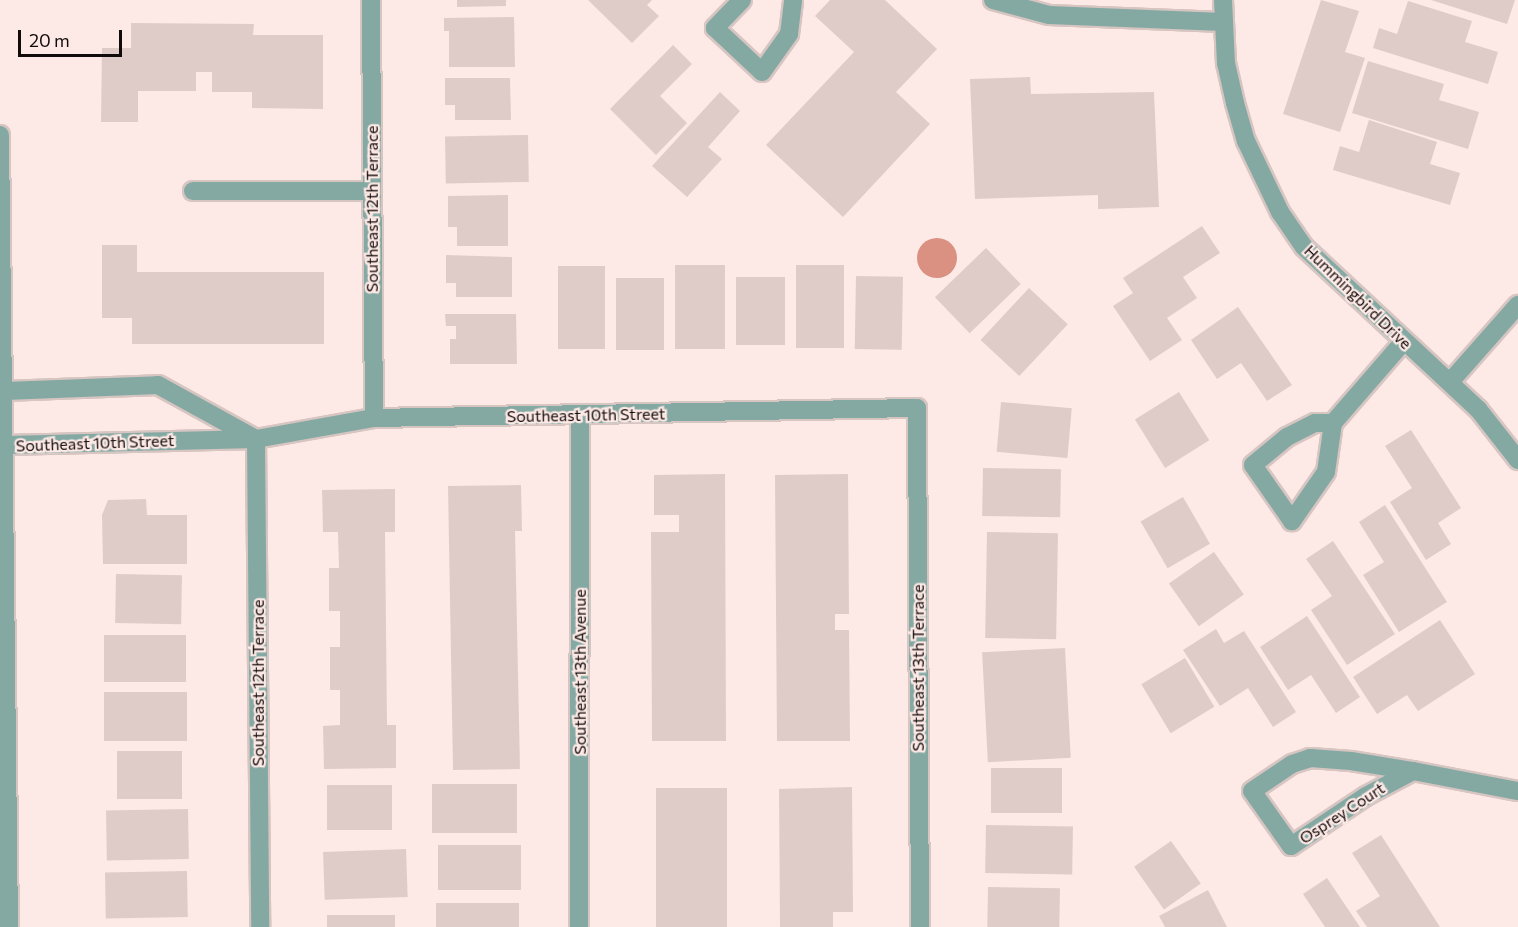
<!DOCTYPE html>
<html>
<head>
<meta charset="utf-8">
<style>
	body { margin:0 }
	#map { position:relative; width:1518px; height:927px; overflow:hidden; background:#fde9e5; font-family:Commissioner,sans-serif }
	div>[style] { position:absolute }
	.water>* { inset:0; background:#da9181 }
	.round { border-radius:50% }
	.building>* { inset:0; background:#dfccc8; transform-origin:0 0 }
	.roads { filter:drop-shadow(2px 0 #d7c5c2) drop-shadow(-2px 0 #d7c5c2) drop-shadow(0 2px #d7c5c2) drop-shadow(0 -2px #d7c5c2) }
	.minor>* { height:18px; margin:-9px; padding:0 9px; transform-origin:9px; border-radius:9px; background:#84a9a3 }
	.tertiary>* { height:18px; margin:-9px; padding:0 9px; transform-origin:9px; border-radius:9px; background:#84a9a3 }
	span { translate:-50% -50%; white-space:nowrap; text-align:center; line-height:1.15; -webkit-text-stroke:4.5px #fde9e5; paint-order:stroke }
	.street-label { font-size:16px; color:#110b0a }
	.scale { position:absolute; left:18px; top:30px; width:104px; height:27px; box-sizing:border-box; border:3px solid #110b0a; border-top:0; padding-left:8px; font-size:18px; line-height:21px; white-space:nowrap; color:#110b0a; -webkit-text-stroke:4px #fde9e5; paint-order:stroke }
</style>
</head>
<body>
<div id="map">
	<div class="water">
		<i class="round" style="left:917px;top:238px;width:40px;height:40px"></i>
	</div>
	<div class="building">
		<i style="clip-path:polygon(457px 0,506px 0,506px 6px,457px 7px)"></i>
		<i style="clip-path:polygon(588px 0,652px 0,647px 5px,659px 16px,632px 43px)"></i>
		<i style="clip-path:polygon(830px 0,885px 0,937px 49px,896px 92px,930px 124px,843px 217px,766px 145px,854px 52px,815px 16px)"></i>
		<i style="clip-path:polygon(1321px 0,1359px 11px,1345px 52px,1365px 58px,1340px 132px,1283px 114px)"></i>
		<i style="clip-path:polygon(1431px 0,1515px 0,1507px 24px)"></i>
		<i style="clip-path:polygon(1408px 1px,1472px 21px,1465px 42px,1498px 52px,1488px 84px,1373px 48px,1379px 28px,1397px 34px)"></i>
		<i style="clip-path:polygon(514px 17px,515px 67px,449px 67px,449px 31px,444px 31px,444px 18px)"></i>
		<i style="clip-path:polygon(131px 23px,254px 24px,253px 35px,323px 35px,323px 109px,252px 108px,252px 92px,212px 92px,212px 72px,196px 72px,196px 91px,138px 91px,138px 122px,101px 122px,102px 48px,131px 48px)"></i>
		<i style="clip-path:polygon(673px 45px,692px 64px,660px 96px,687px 123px,656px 155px,610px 109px)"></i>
		<i style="clip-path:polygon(1368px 61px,1444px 84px,1439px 100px,1479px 112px,1468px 149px,1352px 113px)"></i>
		<i style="clip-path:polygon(1030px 77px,1031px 94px,1154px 92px,1159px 207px,1098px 209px,1098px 195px,975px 199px,970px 79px)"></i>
		<i style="clip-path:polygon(445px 78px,510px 78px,511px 120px,455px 120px,455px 105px,445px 105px)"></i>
		<i style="clip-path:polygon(720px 92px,740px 111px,708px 147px,722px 159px,687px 197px,652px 166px)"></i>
		<i style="clip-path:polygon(1369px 120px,1437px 142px,1430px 164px,1460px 173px,1450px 205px,1333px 170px,1340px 146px,1359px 152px)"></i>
		<i style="left:528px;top:135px;width:47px;height:83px;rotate:89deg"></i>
		<i style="clip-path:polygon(508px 195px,508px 246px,457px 246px,457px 227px,448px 227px,448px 196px)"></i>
		<i style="clip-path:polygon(1202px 226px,1220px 253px,1183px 277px,1197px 298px,1167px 318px,1182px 340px,1150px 361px,1113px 306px,1133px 293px,1123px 278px)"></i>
		<i style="clip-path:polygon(102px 245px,137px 245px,137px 272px,324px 272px,324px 344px,132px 344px,132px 318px,102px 318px)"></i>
		<i style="left:986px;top:248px;width:50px;height:71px;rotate:46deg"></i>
		<i style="clip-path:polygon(446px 255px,512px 257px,512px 297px,456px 297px,456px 283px,446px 283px)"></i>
		<i style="left:675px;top:265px;width:50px;height:84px"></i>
		<i style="left:796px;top:265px;width:48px;height:83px"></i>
		<i style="left:558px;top:266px;width:47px;height:83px"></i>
		<i style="left:856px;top:276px;width:47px;height:73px;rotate:1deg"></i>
		<i style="left:785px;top:277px;width:68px;height:49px;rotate:90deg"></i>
		<i style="left:616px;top:278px;width:48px;height:72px"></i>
		<i style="left:1029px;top:288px;width:53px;height:71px;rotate:43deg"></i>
		<i style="clip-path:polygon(1238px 307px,1292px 385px,1267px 401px,1241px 363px,1217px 379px,1191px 340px)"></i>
		<i style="clip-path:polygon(445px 314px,516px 314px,517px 364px,450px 364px,450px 339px,456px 339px,456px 326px,446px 326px)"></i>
		<i style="left:1179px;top:392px;width:57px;height:52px;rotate:58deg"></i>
		<i style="left:1001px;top:402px;width:71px;height:50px;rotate:5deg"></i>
		<i style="clip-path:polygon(1411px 430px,1461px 508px,1438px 523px,1451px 544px,1426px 560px,1390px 502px,1412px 488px,1385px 446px)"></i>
		<i style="left:983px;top:468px;width:78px;height:48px;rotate:1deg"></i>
		<i style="clip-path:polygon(725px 474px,726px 741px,652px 741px,651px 532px,679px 532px,679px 515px,654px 515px,654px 475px)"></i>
		<i style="clip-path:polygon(848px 474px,849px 614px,835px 614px,835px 630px,849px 630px,850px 741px,777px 741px,775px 475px)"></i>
		<i style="clip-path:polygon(521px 485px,522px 531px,515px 531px,520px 769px,453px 770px,448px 486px)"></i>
		<i style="clip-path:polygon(395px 489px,395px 532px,385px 532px,387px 725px,396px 725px,396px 768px,324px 769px,323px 726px,340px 725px,340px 690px,330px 690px,330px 647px,340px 647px,340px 611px,329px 611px,329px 568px,339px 568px,338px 532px,323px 532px,322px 490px)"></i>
		<i style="left:1183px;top:497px;width:54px;height:49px;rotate:60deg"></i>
		<i style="clip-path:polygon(146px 499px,147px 515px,187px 515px,187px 564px,103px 564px,102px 515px,108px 500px)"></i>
		<i style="clip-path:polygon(1385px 505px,1447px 602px,1399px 632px,1363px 575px,1384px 562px,1359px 522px)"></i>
		<i style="left:987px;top:532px;width:71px;height:106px;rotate:1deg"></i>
		<i style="clip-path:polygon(1333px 541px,1395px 634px,1347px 665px,1311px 610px,1332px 596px,1306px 559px)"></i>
		<i style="left:1214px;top:552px;width:52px;height:55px;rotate:55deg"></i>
		<i style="left:116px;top:574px;width:66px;height:49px;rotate:1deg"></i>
		<i style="clip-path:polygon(1307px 616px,1360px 697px,1336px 713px,1311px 675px,1288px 690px,1260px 647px)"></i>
		<i style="clip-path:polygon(1440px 620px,1475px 674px,1418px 711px,1407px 695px,1377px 714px,1353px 677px)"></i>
		<i style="clip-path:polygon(1216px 629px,1224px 643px,1244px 631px,1296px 712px,1273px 727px,1248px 688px,1220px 706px,1183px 650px)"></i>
		<i style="left:186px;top:635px;width:47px;height:82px;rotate:90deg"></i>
		<i style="left:1065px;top:648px;width:110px;height:83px;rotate:87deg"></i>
		<i style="left:1185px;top:658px;width:57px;height:51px;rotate:59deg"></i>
		<i style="left:187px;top:692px;width:49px;height:83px;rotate:90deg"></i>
		<i style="left:117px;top:751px;width:65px;height:48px"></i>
		<i style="left:1062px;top:768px;width:45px;height:71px;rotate:90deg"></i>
		<i style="left:517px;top:784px;width:49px;height:85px;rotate:90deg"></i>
		<i style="left:327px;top:785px;width:65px;height:45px"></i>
		<i style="clip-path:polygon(852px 787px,853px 912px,833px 912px,833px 927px,780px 927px,779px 789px)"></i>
		<i style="left:727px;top:788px;width:139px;height:71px;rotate:90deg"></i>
		<i style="left:188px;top:809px;width:50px;height:82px;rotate:89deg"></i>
		<i style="left:986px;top:825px;width:87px;height:48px;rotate:1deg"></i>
		<i style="clip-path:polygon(1381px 835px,1440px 927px,1367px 927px,1356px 911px,1380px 896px,1352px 853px)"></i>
		<i style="left:1171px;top:841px;width:52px;height:45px;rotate:55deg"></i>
		<i style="left:438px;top:845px;width:83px;height:45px"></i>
		<i style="left:406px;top:849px;width:48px;height:83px;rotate:88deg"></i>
		<i style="left:187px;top:871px;width:46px;height:82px;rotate:89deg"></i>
		<i style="clip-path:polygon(1327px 878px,1360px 927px,1325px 927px,1303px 894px)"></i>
		<i style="left:988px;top:887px;width:72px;height:40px;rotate:1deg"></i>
		<i style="clip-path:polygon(1208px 890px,1227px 927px,1165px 927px,1159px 916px)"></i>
		<i style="left:436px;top:903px;width:83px;height:24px"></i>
		<i style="left:395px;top:915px;width:12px;height:68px;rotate:90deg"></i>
	</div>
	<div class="roads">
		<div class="minor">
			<i style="left:371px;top:0;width:418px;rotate:89.6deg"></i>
			<i style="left:742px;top:0;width:39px;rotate:134deg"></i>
			<i style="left:715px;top:28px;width:64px;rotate:43.1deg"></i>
			<i style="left:762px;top:72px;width:47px;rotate:-54.6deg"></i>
			<i style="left:789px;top:34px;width:34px;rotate:-83deg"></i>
			<i style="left:993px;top:0;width:58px;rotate:15deg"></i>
			<i style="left:1049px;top:15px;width:174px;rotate:2.3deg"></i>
			<i style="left:1223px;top:0;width:63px;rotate:87.3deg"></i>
			<i style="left:1226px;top:63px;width:41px;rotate:77.3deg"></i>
			<i style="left:1235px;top:103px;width:40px;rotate:74deg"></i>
			<i style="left:1246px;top:141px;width:79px;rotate:64.4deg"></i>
			<i style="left:1280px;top:212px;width:42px;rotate:55.6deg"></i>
			<i style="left:1304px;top:247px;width:238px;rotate:43deg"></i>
			<i style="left:1478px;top:409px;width:65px;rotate:51.9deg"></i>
			<i style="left:193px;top:191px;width:179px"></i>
			<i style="left:1450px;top:382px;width:103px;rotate:-48.6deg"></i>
			<i style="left:5px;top:391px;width:153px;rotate:-2.2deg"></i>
			<i style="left:158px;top:385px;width:110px;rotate:28.9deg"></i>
			<i style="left:1333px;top:423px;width:49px;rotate:98.1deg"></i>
			<i style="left:1326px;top:472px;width:60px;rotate:124.8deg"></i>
			<i style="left:1292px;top:521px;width:68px;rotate:-124.9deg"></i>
			<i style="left:1253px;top:465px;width:44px;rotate:-39.5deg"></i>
			<i style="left:1287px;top:437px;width:31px;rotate:-27deg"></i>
			<i style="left:1315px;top:423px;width:18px"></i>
			<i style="left:1333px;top:423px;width:108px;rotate:-49.1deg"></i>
			<i style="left:256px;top:439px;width:488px;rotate:89.5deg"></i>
			<i style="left:6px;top:445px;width:250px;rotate:-1.4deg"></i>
			<i style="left:256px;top:439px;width:120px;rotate:-10.1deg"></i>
			<i style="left:374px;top:418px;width:543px;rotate:-1.06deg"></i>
			<i style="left:917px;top:408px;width:519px;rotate:89.67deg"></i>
			<i style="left:1413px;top:771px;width:53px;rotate:152deg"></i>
			<i style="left:1366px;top:796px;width:90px;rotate:146.3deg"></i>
			<i style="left:1291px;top:846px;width:67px;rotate:-125.3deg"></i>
			<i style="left:1252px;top:791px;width:48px;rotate:-34deg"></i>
			<i style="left:1292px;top:764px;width:19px;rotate:-18deg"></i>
			<i style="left:1310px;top:758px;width:41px;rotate:4.2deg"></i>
			<i style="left:1351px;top:761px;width:63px;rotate:9.2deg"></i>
			<i style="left:1413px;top:771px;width:107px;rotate:10.8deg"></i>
			<i style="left:579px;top:927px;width:511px;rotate:-89.89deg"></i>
		</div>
		<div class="tertiary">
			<i style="left:0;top:135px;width:792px;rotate:89.35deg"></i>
		</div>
	</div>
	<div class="street-label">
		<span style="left:372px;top:209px;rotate:-90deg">Southeast 12th Terrace</span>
		<span style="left:1358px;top:297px;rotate:44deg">Hummingbird Drive</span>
		<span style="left:586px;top:415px;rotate:-1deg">Southeast 10th Street</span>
		<span style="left:95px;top:443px;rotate:-2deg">Southeast 10th Street</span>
		<span style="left:918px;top:668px;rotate:-90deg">Southeast 13th Terrace</span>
		<span style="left:580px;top:672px;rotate:-90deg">Southeast 13th Avenue</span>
		<span style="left:258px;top:683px;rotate:-90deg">Southeast 12th Terrace</span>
		<span style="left:1342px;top:813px;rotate:-33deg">Osprey Court</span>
	</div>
	<div class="scale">20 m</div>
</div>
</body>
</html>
